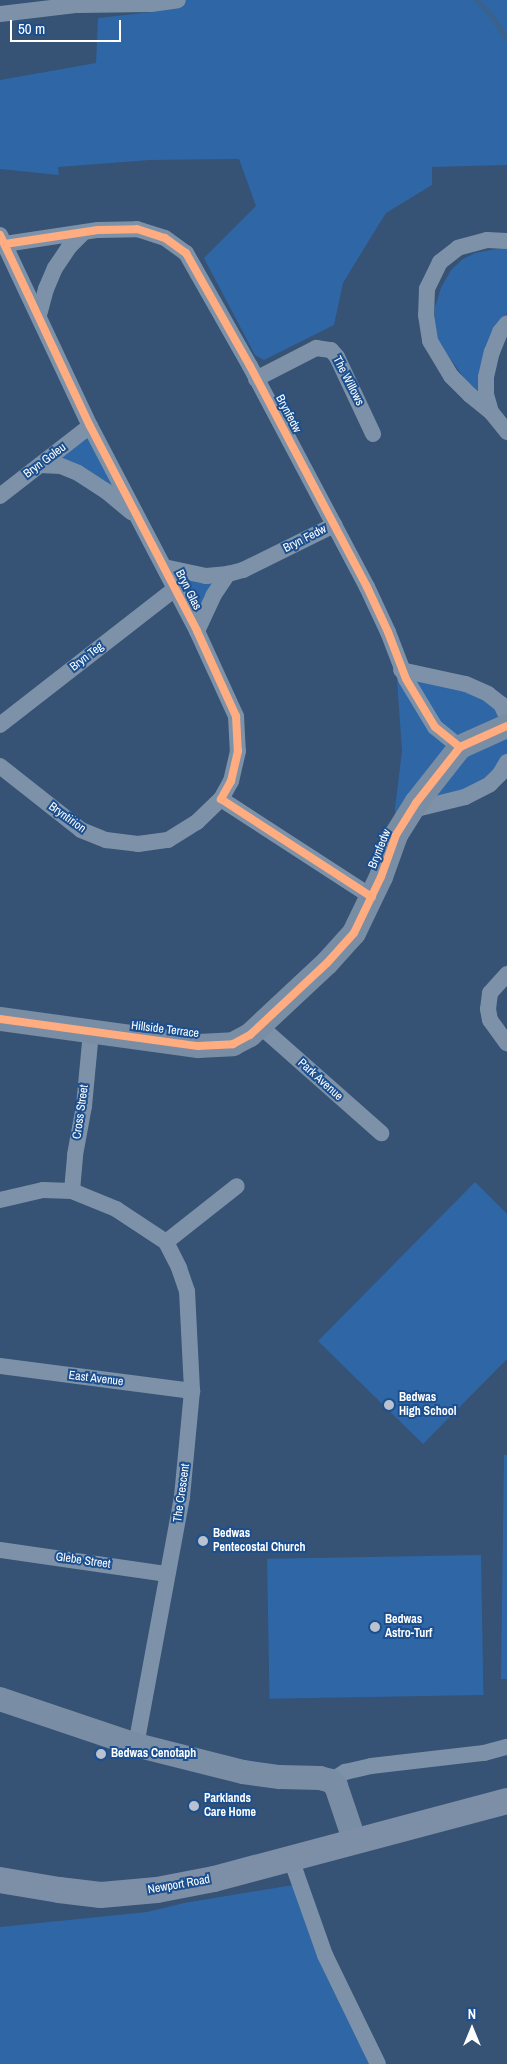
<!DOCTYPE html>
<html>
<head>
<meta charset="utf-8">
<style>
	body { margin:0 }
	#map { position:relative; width:507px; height:2064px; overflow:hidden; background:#365274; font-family:"Archivo Narrow",sans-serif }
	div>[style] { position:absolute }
	.green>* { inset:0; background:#2f66a5; transform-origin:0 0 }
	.stream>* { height:4.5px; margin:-2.25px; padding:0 2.25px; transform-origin:2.25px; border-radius:2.25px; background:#3b618d }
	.street>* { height:16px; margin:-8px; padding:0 8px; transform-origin:8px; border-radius:8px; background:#7d92a8 }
	.secondary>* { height:24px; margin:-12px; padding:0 12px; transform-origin:12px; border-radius:12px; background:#798da4 }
	.primary>* { height:26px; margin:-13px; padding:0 13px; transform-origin:13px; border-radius:13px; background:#7d8ea7 }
	.cycleway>* { height:8px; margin:-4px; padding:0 4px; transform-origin:4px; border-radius:4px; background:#ffac80 }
	.dots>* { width:14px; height:14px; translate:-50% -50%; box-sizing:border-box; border:2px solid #1b4f8f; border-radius:50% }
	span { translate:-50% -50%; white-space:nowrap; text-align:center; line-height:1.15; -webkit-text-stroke:4px #1b4f8f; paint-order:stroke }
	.street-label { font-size:12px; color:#fff }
	.poi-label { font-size:12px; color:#fff; font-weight:700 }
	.left { translate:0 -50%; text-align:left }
	.north { position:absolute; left:447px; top:2004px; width:50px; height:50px; -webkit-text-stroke:4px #1b4f8f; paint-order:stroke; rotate:0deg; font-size:14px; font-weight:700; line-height:20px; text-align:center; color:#fff }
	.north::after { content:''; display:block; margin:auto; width:18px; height:22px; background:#fff; clip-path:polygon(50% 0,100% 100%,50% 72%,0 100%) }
	.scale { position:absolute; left:10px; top:20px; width:111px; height:22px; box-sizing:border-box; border:2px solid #fff; border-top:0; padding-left:6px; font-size:15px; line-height:18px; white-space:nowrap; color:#fff; -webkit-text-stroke:4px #1b4f8f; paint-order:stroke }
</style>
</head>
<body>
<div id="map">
	<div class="green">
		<i style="clip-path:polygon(151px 0,507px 0,507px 165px,432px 167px,432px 185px,386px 213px,368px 242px,343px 283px,334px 325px,264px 360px,255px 355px,204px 258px,256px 206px,239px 159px,150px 160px,58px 167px,59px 175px,0 169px,0 80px,96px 63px,98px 18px,152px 12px)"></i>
		<i style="clip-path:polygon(507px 247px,507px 313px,500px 323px,478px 393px,470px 390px,464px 378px,438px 341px,434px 322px,435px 307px,441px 288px,451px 270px,463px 259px,475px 253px)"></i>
		<i style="clip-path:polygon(90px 426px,137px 517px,48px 464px)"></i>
		<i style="clip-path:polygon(164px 567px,217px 575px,197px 631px)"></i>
		<i style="clip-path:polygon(395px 652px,401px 670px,466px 684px,507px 717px,507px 762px,500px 774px,412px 810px,396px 835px,395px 808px,402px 751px)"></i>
		<i style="clip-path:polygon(475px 1182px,507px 1214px,507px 1359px,423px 1444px,318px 1341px)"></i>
		<i style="clip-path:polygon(504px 1455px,507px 1455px,507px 1679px,501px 1679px)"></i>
		<i style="left:481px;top:1555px;width:140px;height:214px;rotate:89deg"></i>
		<i style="clip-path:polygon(299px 1884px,378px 2064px,0 2064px,0 1927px,147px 1912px,184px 1903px)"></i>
	</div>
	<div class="stream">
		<i style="left:477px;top:0;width:22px;rotate:47deg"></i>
		<i style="left:492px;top:16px;width:27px;rotate:57deg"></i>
	</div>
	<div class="street">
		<i style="left:0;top:14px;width:78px;rotate:-6.7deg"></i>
		<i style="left:77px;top:5px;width:74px;rotate:-0.8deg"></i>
		<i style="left:151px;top:4px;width:27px;rotate:-8deg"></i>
		<i style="left:0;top:235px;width:211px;rotate:64.8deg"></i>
		<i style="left:90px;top:426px;width:231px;rotate:62.4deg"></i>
		<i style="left:197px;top:631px;width:94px;rotate:65.4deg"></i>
		<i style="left:236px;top:716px;width:35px;rotate:87deg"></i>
		<i style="left:238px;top:751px;width:31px;rotate:103deg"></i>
		<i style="left:231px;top:781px;width:21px;rotate:119deg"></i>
		<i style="left:221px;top:799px;width:180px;rotate:33deg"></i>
		<i style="left:507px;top:241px;width:20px;rotate:-177deg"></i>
		<i style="left:487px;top:240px;width:30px;rotate:165deg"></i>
		<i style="left:458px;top:248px;width:23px;rotate:142deg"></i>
		<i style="left:440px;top:262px;width:30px;rotate:116deg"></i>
		<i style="left:427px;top:289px;width:26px;rotate:92deg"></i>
		<i style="left:426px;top:315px;width:26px;rotate:81deg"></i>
		<i style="left:430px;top:341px;width:41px;rotate:59deg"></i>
		<i style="left:451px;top:376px;width:27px;rotate:45deg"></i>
		<i style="left:470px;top:395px;width:27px;rotate:39deg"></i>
		<i style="left:491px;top:412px;width:26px;rotate:51deg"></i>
		<i style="left:5px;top:244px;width:94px;rotate:-8.6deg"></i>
		<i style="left:98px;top:230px;width:39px;rotate:-1deg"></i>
		<i style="left:137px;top:229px;width:29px;rotate:18deg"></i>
		<i style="left:165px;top:238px;width:26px;rotate:36deg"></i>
		<i style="left:186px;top:253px;width:130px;rotate:60.5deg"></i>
		<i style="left:250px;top:366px;width:250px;rotate:62.1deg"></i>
		<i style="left:367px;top:587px;width:50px;rotate:65deg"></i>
		<i style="left:388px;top:632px;width:50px;rotate:69deg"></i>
		<i style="left:406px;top:679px;width:56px;rotate:58.9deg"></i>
		<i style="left:435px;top:727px;width:32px;rotate:39deg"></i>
		<i style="left:39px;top:315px;width:27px;rotate:-75deg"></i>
		<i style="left:46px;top:289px;width:23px;rotate:-67deg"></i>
		<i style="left:55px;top:268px;width:25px;rotate:-56deg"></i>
		<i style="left:69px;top:247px;width:20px;rotate:-45deg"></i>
		<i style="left:256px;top:379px;width:68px;rotate:-27.3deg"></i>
		<i style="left:316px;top:348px;width:15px;rotate:8deg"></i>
		<i style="left:331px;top:350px;width:9px;rotate:49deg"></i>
		<i style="left:337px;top:357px;width:85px;rotate:64.9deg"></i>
		<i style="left:491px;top:412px;width:19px;rotate:-106deg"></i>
		<i style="left:486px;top:394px;width:17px;rotate:-90deg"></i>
		<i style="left:486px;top:377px;width:26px;rotate:-77deg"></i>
		<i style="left:492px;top:352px;width:22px;rotate:-68deg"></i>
		<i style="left:500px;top:332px;width:11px;rotate:-52deg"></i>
		<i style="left:40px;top:465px;width:21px;rotate:3deg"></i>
		<i style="left:61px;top:466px;width:18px;rotate:22deg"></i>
		<i style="left:78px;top:473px;width:33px;rotate:33deg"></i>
		<i style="left:106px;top:491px;width:33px;rotate:40deg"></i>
		<i style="left:0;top:496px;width:114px;rotate:-37.9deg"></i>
		<i style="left:164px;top:567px;width:43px;rotate:12.1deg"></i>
		<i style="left:206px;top:576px;width:22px;rotate:-5deg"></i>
		<i style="left:228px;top:574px;width:16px;rotate:-15deg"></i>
		<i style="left:243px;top:570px;width:102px;rotate:-26.3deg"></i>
		<i style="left:197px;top:631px;width:38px;rotate:-65deg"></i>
		<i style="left:213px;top:596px;width:27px;rotate:-56deg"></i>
		<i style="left:401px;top:670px;width:66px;rotate:12.2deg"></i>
		<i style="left:466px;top:684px;width:24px;rotate:24deg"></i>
		<i style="left:488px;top:694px;width:16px;rotate:38deg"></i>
		<i style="left:501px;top:704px;width:14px;rotate:65deg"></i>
		<i style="left:0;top:725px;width:222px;rotate:-37.9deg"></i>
		<i style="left:0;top:766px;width:103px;rotate:38.3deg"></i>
		<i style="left:81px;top:830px;width:27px;rotate:22deg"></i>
		<i style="left:106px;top:840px;width:32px;rotate:7deg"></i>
		<i style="left:138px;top:844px;width:30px;rotate:-8deg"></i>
		<i style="left:168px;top:840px;width:34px;rotate:-32deg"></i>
		<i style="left:197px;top:822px;width:33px;rotate:-44deg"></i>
		<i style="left:412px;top:810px;width:55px;rotate:-13.8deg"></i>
		<i style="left:465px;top:797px;width:28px;rotate:-27deg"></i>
		<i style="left:490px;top:784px;width:14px;rotate:-45deg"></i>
		<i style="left:500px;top:774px;width:14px;rotate:-60deg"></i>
		<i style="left:507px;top:974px;width:25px;rotate:132deg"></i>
		<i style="left:490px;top:993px;width:16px;rotate:97deg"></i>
		<i style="left:488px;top:1009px;width:11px;rotate:80deg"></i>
		<i style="left:490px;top:1020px;width:29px;rotate:54deg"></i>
		<i style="left:260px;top:1026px;width:162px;rotate:41.5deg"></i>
		<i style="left:72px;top:1191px;width:36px;rotate:-85deg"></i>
		<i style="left:75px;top:1155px;width:50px;rotate:-79.6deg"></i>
		<i style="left:84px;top:1106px;width:74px;rotate:-84.6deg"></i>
		<i style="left:0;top:1200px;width:44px;rotate:-13.1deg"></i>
		<i style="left:43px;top:1190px;width:29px;rotate:2deg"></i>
		<i style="left:72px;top:1191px;width:48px;rotate:22.2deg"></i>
		<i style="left:116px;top:1209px;width:60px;rotate:33.4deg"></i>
		<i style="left:166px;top:1242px;width:29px;rotate:63deg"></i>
		<i style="left:179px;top:1268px;width:24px;rotate:71deg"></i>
		<i style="left:187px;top:1291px;width:100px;rotate:87.1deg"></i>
		<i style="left:192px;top:1391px;width:106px;rotate:95.4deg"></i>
		<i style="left:182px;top:1497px;width:252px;rotate:100.5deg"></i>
		<i style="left:166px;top:1242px;width:90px;rotate:-38.3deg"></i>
		<i style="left:0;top:1366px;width:194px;rotate:7.4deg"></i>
		<i style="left:0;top:1550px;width:169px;rotate:8.2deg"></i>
		<i style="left:331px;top:1781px;width:17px;rotate:-33deg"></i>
		<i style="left:345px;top:1772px;width:27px;rotate:-13deg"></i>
		<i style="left:371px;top:1766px;width:114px;rotate:-6.6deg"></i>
		<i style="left:484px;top:1753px;width:24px;rotate:-15deg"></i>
		<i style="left:291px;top:1859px;width:102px;rotate:70.5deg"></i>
		<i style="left:325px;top:1955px;width:121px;rotate:64.1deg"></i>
	</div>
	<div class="secondary">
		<i style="left:0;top:1019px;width:200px;rotate:7.8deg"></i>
		<i style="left:198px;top:1046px;width:35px;rotate:-3deg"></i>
		<i style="left:233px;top:1044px;width:19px;rotate:-28deg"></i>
		<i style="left:250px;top:1035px;width:105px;rotate:-43.1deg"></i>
		<i style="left:327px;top:963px;width:40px;rotate:-48deg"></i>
		<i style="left:354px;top:933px;width:62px;rotate:-64.3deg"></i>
		<i style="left:381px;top:877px;width:45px;rotate:-70.3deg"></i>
		<i style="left:396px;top:835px;width:38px;rotate:-58deg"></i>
		<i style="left:416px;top:803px;width:71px;rotate:-51.8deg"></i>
		<i style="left:460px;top:747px;width:51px;rotate:-24.1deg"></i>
		<i style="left:0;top:1699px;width:144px;rotate:18.7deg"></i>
		<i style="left:136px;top:1745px;width:110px;rotate:14.2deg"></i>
		<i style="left:243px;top:1772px;width:37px;rotate:8deg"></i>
		<i style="left:280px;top:1777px;width:40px;rotate:1.4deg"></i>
		<i style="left:320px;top:1778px;width:11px;rotate:15deg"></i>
		<i style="left:331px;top:1781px;width:7px;rotate:45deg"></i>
		<i style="left:336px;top:1786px;width:59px;rotate:71.3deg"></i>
	</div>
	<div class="primary">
		<i style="left:0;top:1880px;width:60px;rotate:9.6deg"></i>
		<i style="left:59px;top:1890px;width:42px;rotate:6.8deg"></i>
		<i style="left:101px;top:1895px;width:56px;rotate:-5.1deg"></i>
		<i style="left:157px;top:1890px;width:58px;rotate:-10.9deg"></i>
		<i style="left:214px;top:1879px;width:303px;rotate:-14.9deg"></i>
	</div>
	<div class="cycleway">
		<i style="left:0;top:235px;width:211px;rotate:64.8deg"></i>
		<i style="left:90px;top:426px;width:231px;rotate:62.4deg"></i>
		<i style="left:197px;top:631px;width:94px;rotate:65.4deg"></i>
		<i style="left:236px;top:716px;width:35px;rotate:87deg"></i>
		<i style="left:238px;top:751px;width:31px;rotate:103deg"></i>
		<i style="left:231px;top:781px;width:21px;rotate:119deg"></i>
		<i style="left:221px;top:799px;width:180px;rotate:33deg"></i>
		<i style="left:5px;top:244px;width:94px;rotate:-8.6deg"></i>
		<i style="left:98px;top:230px;width:39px;rotate:-1deg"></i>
		<i style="left:137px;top:229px;width:29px;rotate:18deg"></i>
		<i style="left:165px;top:238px;width:26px;rotate:36deg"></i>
		<i style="left:186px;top:253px;width:130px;rotate:60.5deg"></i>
		<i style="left:250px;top:366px;width:250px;rotate:62.1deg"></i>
		<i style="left:367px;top:587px;width:50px;rotate:65deg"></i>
		<i style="left:388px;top:632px;width:50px;rotate:69deg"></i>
		<i style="left:406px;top:679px;width:56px;rotate:58.9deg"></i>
		<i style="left:435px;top:727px;width:32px;rotate:39deg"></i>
		<i style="left:0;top:1019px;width:200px;rotate:7.8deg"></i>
		<i style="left:198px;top:1046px;width:35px;rotate:-3deg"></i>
		<i style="left:233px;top:1044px;width:19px;rotate:-28deg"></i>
		<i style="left:250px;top:1035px;width:105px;rotate:-43.1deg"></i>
		<i style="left:327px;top:963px;width:40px;rotate:-48deg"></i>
		<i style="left:354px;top:933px;width:62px;rotate:-64.3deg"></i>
		<i style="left:381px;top:877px;width:45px;rotate:-70.3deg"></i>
		<i style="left:396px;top:835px;width:38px;rotate:-58deg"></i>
		<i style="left:416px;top:803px;width:71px;rotate:-51.8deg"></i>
		<i style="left:460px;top:747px;width:51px;rotate:-24.1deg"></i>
	</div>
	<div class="dots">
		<i style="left:389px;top:1405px;background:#b9c2ce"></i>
		<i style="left:203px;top:1541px;background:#b9c2ce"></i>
		<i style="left:375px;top:1627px;background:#b9c2ce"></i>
		<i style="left:101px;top:1754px;background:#b9c2ce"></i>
		<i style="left:194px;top:1806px;background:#b9c2ce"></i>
	</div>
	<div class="street-label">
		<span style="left:348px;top:381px;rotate:63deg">The Willows</span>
		<span style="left:288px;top:414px;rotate:62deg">Brynfedw</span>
		<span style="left:45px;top:461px;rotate:-37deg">Bryn Goleu</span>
		<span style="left:305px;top:539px;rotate:-27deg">Bryn Fedw</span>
		<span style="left:188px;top:590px;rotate:63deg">Bryn Glas</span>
		<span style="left:87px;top:657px;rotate:-38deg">Bryn Teg</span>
		<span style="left:67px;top:818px;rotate:36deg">Bryntirion</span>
		<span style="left:380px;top:849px;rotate:-68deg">Brynfedw</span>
		<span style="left:165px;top:1030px;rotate:7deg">Hillside Terrace</span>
		<span style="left:320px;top:1080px;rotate:42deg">Park Avenue</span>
		<span style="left:81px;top:1112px;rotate:-82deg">Cross Street</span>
		<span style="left:96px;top:1379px;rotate:7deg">East Avenue</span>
		<span style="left:182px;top:1493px;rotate:-82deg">The Crescent</span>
		<span style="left:83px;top:1561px;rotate:8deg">Glebe Street</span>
		<span style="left:179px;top:1885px;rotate:-10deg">Newport Road</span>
	</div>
	<div class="poi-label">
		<span class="left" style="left:399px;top:1405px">Bedwas<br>High School</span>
		<span class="left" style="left:213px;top:1541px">Bedwas<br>Pentecostal Church</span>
		<span class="left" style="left:385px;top:1627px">Bedwas<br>Astro-Turf</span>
		<span class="left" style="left:111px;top:1754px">Bedwas Cenotaph</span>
		<span class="left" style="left:204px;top:1806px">Parklands<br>Care Home</span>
	</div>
	<div class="north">N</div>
	<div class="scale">50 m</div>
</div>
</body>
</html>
